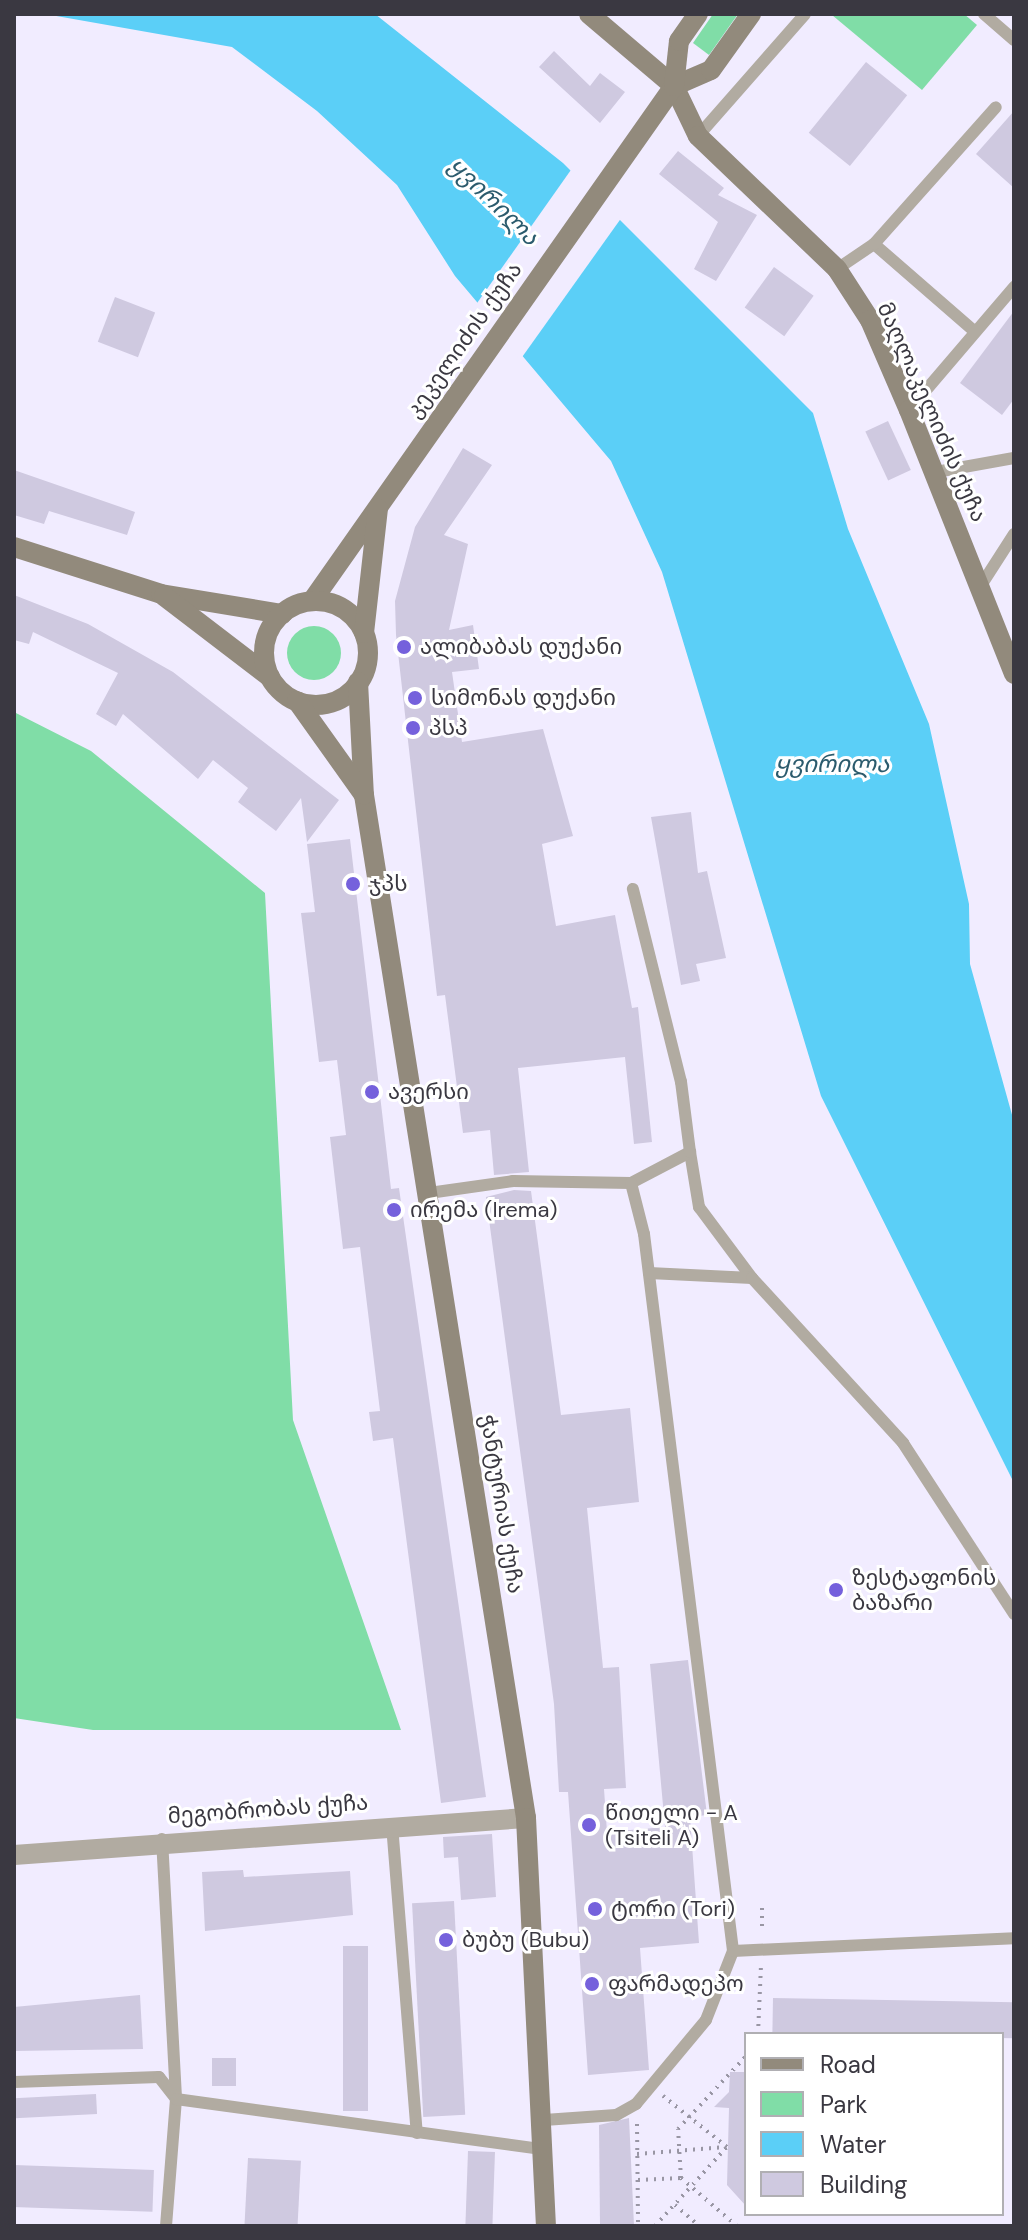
<!DOCTYPE html>
<html>
<head>
<meta charset="utf-8">
<style>
	body { margin:0 }
	#map { position:relative; width:1028px; height:2240px; overflow:hidden; background:#f1ecff; font-family:"DM Sans","Noto Sans Georgian",sans-serif }
	div>[style] { position:absolute }
	.green>* { inset:0; background:#80dda7 }
	.round { border-radius:50% }
	.water>* { inset:0; background:#5bcff7 }
	.pier>* { inset:0; background:#f1ecff }
	.building>* { inset:0; background:#cfc9e0; transform-origin:0 0 }
	.path>* { height:4px; margin-top:-2px; transform-origin:0; background:repeating-linear-gradient(90deg,#9996a4 0 2px,transparent 0 8px) }
	.lane>* { height:12px; margin:-6px; padding:0 6px; transform-origin:6px; border-radius:6px; background:#b1aba1 }
	.street>* { height:20px; margin:-10px; padding:0 10px; transform-origin:10px; border-radius:10px; background:#b1aba1 }
	.secondary>* { height:20px; margin:-10px; padding:0 10px; transform-origin:10px; border-radius:10px; background:#928a7c }
	.secondary>.ring { margin:-10px; padding:0; box-sizing:content-box; background:none; border:20px solid #928a7c; border-radius:50% }
	.dots>* { width:22px; height:22px; translate:-50% -50%; box-sizing:border-box; border:4px solid #fff; border-radius:50% }
	span { translate:-50% -50%; white-space:nowrap; text-align:center; line-height:1.15; -webkit-text-stroke:6px #fff; paint-order:stroke }
	.street-label { font-size:22px; color:#3a3841 }
	.poi-label { font-size:22px; color:#3a3841 }
	.left { translate:0 -50%; text-align:left }
	.water-label { font-size:24px; color:#2b5b6d; font-style:italic }
	.frame { position:absolute; inset:0; border:16px solid #3a3841; pointer-events:none }
	.legend { position:absolute; left:744px; top:2032px; width:260px; height:184px; box-sizing:border-box; background:#fff; border:2px solid #b0afb3; margin:0; padding:10px 14px; list-style:none; font-size:24px; color:#3a3841 }
	.legend li { display:flex; align-items:center; gap:16px; height:40px }
	.legend b { width:40px; border:2px solid #b0afb3 }
</style>
</head>
<body>
<div id="map">
	<div class="green">
		<i style="clip-path:polygon(713px 14px,738px 14px,709px 55px,693px 43px)"></i>
		<i style="clip-path:polygon(964px 14px,977px 25px,922px 90px,832px 15px)"></i>
		<i class="round" style="left:287px;top:626px;width:54px;height:54px"></i>
		<i style="clip-path:polygon(14px 712px,91px 751px,265px 893px,293px 1420px,401px 1730px,93px 1730px,14px 1718px)"></i>
	</div>
	<div class="water">
		<i style="clip-path:polygon(45px 14px,375px 14px,563px 163px,813px 413px,848px 529px,929px 724px,969px 904px,970px 964px,1014px 1122px,1014px 1483px,821px 1096px,662px 572px,611px 461px,455px 276px,397px 185px,317px 111px,232px 47px)"></i>
	</div>
	<div class="pier">
		<i style="clip-path:polygon(573px 167px,622px 217px,520px 360px,475px 306px)"></i>
	</div>
	<div class="building">
		<i style="clip-path:polygon(554px 51px,590px 86px,600px 73px,625px 92px,600px 123px,539px 67px)"></i>
		<i style="left:866px;top:62px;width:53px;height:91px;rotate:39deg"></i>
		<i style="clip-path:polygon(1014px 111px,1014px 188px,976px 154px)"></i>
		<i style="clip-path:polygon(678px 151px,724px 188px,718px 195px,757px 215px,716px 281px,694px 269px,718px 222px,659px 174px)"></i>
		<i style="left:774px;top:267px;width:49px;height:50px;rotate:36deg"></i>
		<i style="left:115px;top:297px;width:43px;height:48px;rotate:21deg"></i>
		<i style="clip-path:polygon(1014px 311px,1014px 399px,1002px 415px,960px 383px)"></i>
		<i style="left:888px;top:421px;width:54px;height:25px;rotate:65deg"></i>
		<i style="clip-path:polygon(463px 448px,492px 465px,444px 535px,468px 544px,449px 630px,473px 625px,479px 669px,452px 672px,462px 742px,543px 729px,573px 836px,542px 844px,556px 926px,615px 915px,632px 1008px,638px 1007px,652px 1142px,634px 1144px,625px 1057px,518px 1068px,529px 1172px,494px 1175px,490px 1130px,463px 1133px,445px 995px,437px 996px,396px 635px,395px 601px,415px 527px)"></i>
		<i style="clip-path:polygon(14px 470px,135px 512px,127px 535px,49px 511px,44px 524px,14px 515px)"></i>
		<i style="clip-path:polygon(14px 595px,88px 624px,173px 672px,339px 800px,307px 842px,301px 798px,276px 831px,238px 802px,248px 788px,213px 760px,198px 779px,123px 714px,116px 726px,96px 714px,118px 673px,33px 632px,29px 644px,14px 640px)"></i>
		<i style="clip-path:polygon(691px 812px,698px 873px,707px 871px,726px 958px,696px 964px,700px 981px,681px 985px,651px 817px)"></i>
		<i style="clip-path:polygon(350px 839px,391px 1189px,399px 1188px,486px 1797px,441px 1803px,393px 1438px,373px 1441px,369px 1412px,380px 1411px,360px 1247px,343px 1249px,330px 1137px,346px 1135px,337px 1060px,319px 1062px,301px 913px,315px 912px,307px 844px)"></i>
		<i style="clip-path:polygon(514px 1190px,531px 1191px,561px 1415px,630px 1408px,639px 1502px,587px 1508px,603px 1668px,619px 1667px,626px 1788px,604px 1789px,607px 1832px,665px 1827px,650px 1664px,688px 1660px,707px 1815px,690px 1817px,699px 1943px,640px 1948px,649px 2070px,588px 2075px,568px 1792px,559px 1792px,554px 1704px,486px 1197px)"></i>
		<i style="clip-path:polygon(492px 1834px,496px 1897px,461px 1900px,458px 1857px,444px 1858px,443px 1837px)"></i>
		<i style="clip-path:polygon(243px 1870px,244px 1877px,350px 1871px,353px 1915px,205px 1931px,202px 1872px)"></i>
		<i style="left:454px;top:1901px;width:214px;height:42px;rotate:87deg"></i>
		<i style="left:343px;top:1946px;width:25px;height:165px"></i>
		<i style="clip-path:polygon(140px 1995px,143px 2049px,14px 2051px,14px 2007px)"></i>
		<i style="left:773px;top:1998px;width:241px;height:36px;rotate:1deg"></i>
		<i style="left:212px;top:2058px;width:24px;height:28px"></i>
		<i style="clip-path:polygon(730px 2072px,746px 2072px,746px 2206px,727px 2185px,729px 2108px,714px 2107px,729px 2092px)"></i>
		<i style="left:96px;top:2094px;width:20px;height:82px;rotate:87deg"></i>
		<i style="clip-path:polygon(629px 2118px,634px 2226px,600px 2226px,599px 2125px)"></i>
		<i style="left:468px;top:2151px;width:27px;height:75px;rotate:2deg"></i>
		<i style="left:248px;top:2158px;width:53px;height:68px;rotate:3deg"></i>
		<i style="left:14px;top:2165px;width:140px;height:42px;rotate:2deg"></i>
	</div>
	<div class="path">
		<i style="left:762px;top:1908px;width:24px;rotate:90deg"></i>
		<i style="left:758px;top:2034px;width:70px;rotate:-87.5deg"></i>
		<i style="left:637px;top:2124px;width:102px;rotate:89.4deg"></i>
		<i style="left:637px;top:2154px;width:89px;rotate:-4.5deg"></i>
		<i style="left:681px;top:2178px;width:49px;rotate:-93.5deg"></i>
		<i style="left:678px;top:2129px;width:100px;rotate:-47deg"></i>
		<i style="left:638px;top:2180px;width:43px;rotate:-2.7deg"></i>
		<i style="left:681px;top:2178px;width:74px;rotate:40.6deg"></i>
		<i style="left:675px;top:2205px;width:32px;rotate:41deg"></i>
		<i style="left:655px;top:2226px;width:107px;rotate:-47.7deg"></i>
		<i style="left:727px;top:2147px;width:82px;rotate:-141.4deg"></i>
	</div>
	<div class="lane">
		<i style="left:984px;top:14px;width:40px;rotate:41deg"></i>
		<i style="left:698px;top:136px;width:162px;rotate:-48.7deg"></i>
		<i style="left:874px;top:244px;width:133px;rotate:41deg"></i>
		<i style="left:837px;top:269px;width:45px;rotate:-34deg"></i>
		<i style="left:874px;top:244px;width:183px;rotate:-48.3deg"></i>
		<i style="left:909px;top:410px;width:162px;rotate:-49.5deg"></i>
		<i style="left:936px;top:472px;width:79px;rotate:-10.2deg"></i>
		<i style="left:980px;top:587px;width:63px;rotate:-57.3deg"></i>
		<i style="left:690px;top:1152px;width:56px;rotate:80.7deg"></i>
		<i style="left:699px;top:1207px;width:89px;rotate:53.3deg"></i>
		<i style="left:631px;top:1183px;width:67px;rotate:-27.7deg"></i>
		<i style="left:690px;top:1152px;width:71px;rotate:-97.3deg"></i>
		<i style="left:681px;top:1082px;width:199px;rotate:-104deg"></i>
		<i style="left:429px;top:1193px;width:85px;rotate:-8.1deg"></i>
		<i style="left:513px;top:1181px;width:118px;rotate:1deg"></i>
		<i style="left:631px;top:1183px;width:53px;rotate:75.7deg"></i>
		<i style="left:644px;top:1234px;width:723px;rotate:82.92deg"></i>
		<i style="left:733px;top:1951px;width:74px;rotate:111.4deg"></i>
		<i style="left:706px;top:2020px;width:109px;rotate:129.8deg"></i>
		<i style="left:636px;top:2104px;width:23px;rotate:151deg"></i>
		<i style="left:616px;top:2115px;width:72px;rotate:176deg"></i>
		<i style="left:649px;top:1273px;width:103px;rotate:2.8deg"></i>
		<i style="left:752px;top:1278px;width:224px;rotate:47.5deg"></i>
		<i style="left:903px;top:1443px;width:204px;rotate:57deg"></i>
		<i style="left:392px;top:1825px;width:309px;rotate:85.4deg"></i>
		<i style="left:162px;top:1839px;width:260px;rotate:86.9deg"></i>
		<i style="left:176px;top:2099px;width:127px;rotate:94.5deg"></i>
		<i style="left:733px;top:1951px;width:281px;rotate:-2.6deg"></i>
		<i style="left:14px;top:2082px;width:145px;rotate:-2deg"></i>
		<i style="left:159px;top:2077px;width:28px;rotate:52deg"></i>
		<i style="left:176px;top:2099px;width:373px;rotate:7.8deg"></i>
	</div>
	<div class="street">
		<i style="left:14px;top:1855px;width:513px;rotate:-4.13deg"></i>
	</div>
	<div class="secondary">
		<i style="left:589px;top:14px;width:111px;rotate:40.3deg"></i>
		<i style="left:674px;top:86px;width:55px;rotate:64.4deg"></i>
		<i style="left:698px;top:136px;width:192px;rotate:43.7deg"></i>
		<i style="left:837px;top:269px;width:61px;rotate:57.1deg"></i>
		<i style="left:870px;top:320px;width:98px;rotate:66.6deg"></i>
		<i style="left:909px;top:410px;width:284px;rotate:68.3deg"></i>
		<i style="left:674px;top:86px;width:40px;rotate:-23.4deg"></i>
		<i style="left:711px;top:70px;width:69px;rotate:-54.5deg"></i>
		<i style="left:14px;top:547px;width:154px;rotate:17.7deg"></i>
		<i style="left:161px;top:594px;width:123px;rotate:9.4deg"></i>
		<i style="left:164px;top:596px;width:133px;rotate:37.4deg"></i>
		<i style="left:312px;top:601px;width:629px;rotate:-54.9deg"></i>
		<i style="left:674px;top:86px;width:45px;rotate:-83.7deg"></i>
		<i style="left:679px;top:41px;width:33px;rotate:-55deg"></i>
		<i class="ring" style="left:264px;top:601px;width:84px;height:84px"></i>
		<i style="left:364px;top:633px;width:125px;rotate:-83.6deg"></i>
		<i style="left:358px;top:682px;width:113px;rotate:87deg"></i>
		<i style="left:364px;top:795px;width:1036px;rotate:81deg"></i>
		<i style="left:526px;top:1818px;width:408px;rotate:87.2deg"></i>
		<i style="left:297px;top:701px;width:115px;rotate:54.5deg"></i>
	</div>
	<div class="dots">
		<i style="left:404px;top:647px;background:#7561dc"></i>
		<i style="left:415px;top:698px;background:#7561dc"></i>
		<i style="left:413px;top:728px;background:#7561dc"></i>
		<i style="left:353px;top:884px;background:#7561dc"></i>
		<i style="left:372px;top:1092px;background:#7561dc"></i>
		<i style="left:394px;top:1210px;background:#7561dc"></i>
		<i style="left:836px;top:1590px;background:#7561dc"></i>
		<i style="left:589px;top:1825px;background:#7561dc"></i>
		<i style="left:595px;top:1909px;background:#7561dc"></i>
		<i style="left:446px;top:1940px;background:#7561dc"></i>
		<i style="left:592px;top:1984px;background:#7561dc"></i>
	</div>
	<div class="street-label">
		<span style="left:464px;top:340px;rotate:-55deg">კეკელიძის ქუჩა</span>
		<span style="left:932px;top:412px;rotate:66deg">მაღლაკელიძის ქუჩა</span>
		<span style="left:502px;top:1504px;rotate:81deg">ჭანტურიას ქუჩა</span>
		<span style="left:268px;top:1809px;rotate:-4deg">მეგობრობას ქუჩა</span>
	</div>
	<div class="poi-label">
		<span class="left" style="left:420px;top:647px">ალიბაბას დუქანი</span>
		<span class="left" style="left:431px;top:698px">სიმონას დუქანი</span>
		<span class="left" style="left:429px;top:728px">პსპ</span>
		<span class="left" style="left:369px;top:884px">ჯპს</span>
		<span class="left" style="left:388px;top:1092px">ავერსი</span>
		<span class="left" style="left:410px;top:1210px">ირემა (Irema)</span>
		<span class="left" style="left:852px;top:1590px">ზესტაფონის<br>ბაზარი</span>
		<span class="left" style="left:605px;top:1825px">წითელი - A<br>(Tsiteli A)</span>
		<span class="left" style="left:611px;top:1909px">ტორი (Tori)</span>
		<span class="left" style="left:462px;top:1940px">ბუბუ (Bubu)</span>
		<span class="left" style="left:608px;top:1984px">ფარმადეპო</span>
	</div>
	<div class="water-label">
		<span style="left:494px;top:201px;rotate:44deg">ყვირილა</span>
		<span style="left:832px;top:764px">ყვირილა</span>
	</div>
	<div class="frame"></div>
	<ul class="legend">
	<li><b style="height:10px;background:#928a7c"></b>Road</li>
	<li><b style="height:22px;background:#80dda7"></b>Park</li>
	<li><b style="height:22px;background:#5bcff7"></b>Water</li>
	<li><b style="height:22px;background:#cfc9e0"></b>Building</li>
	</ul>
</div>
</body>
</html>
